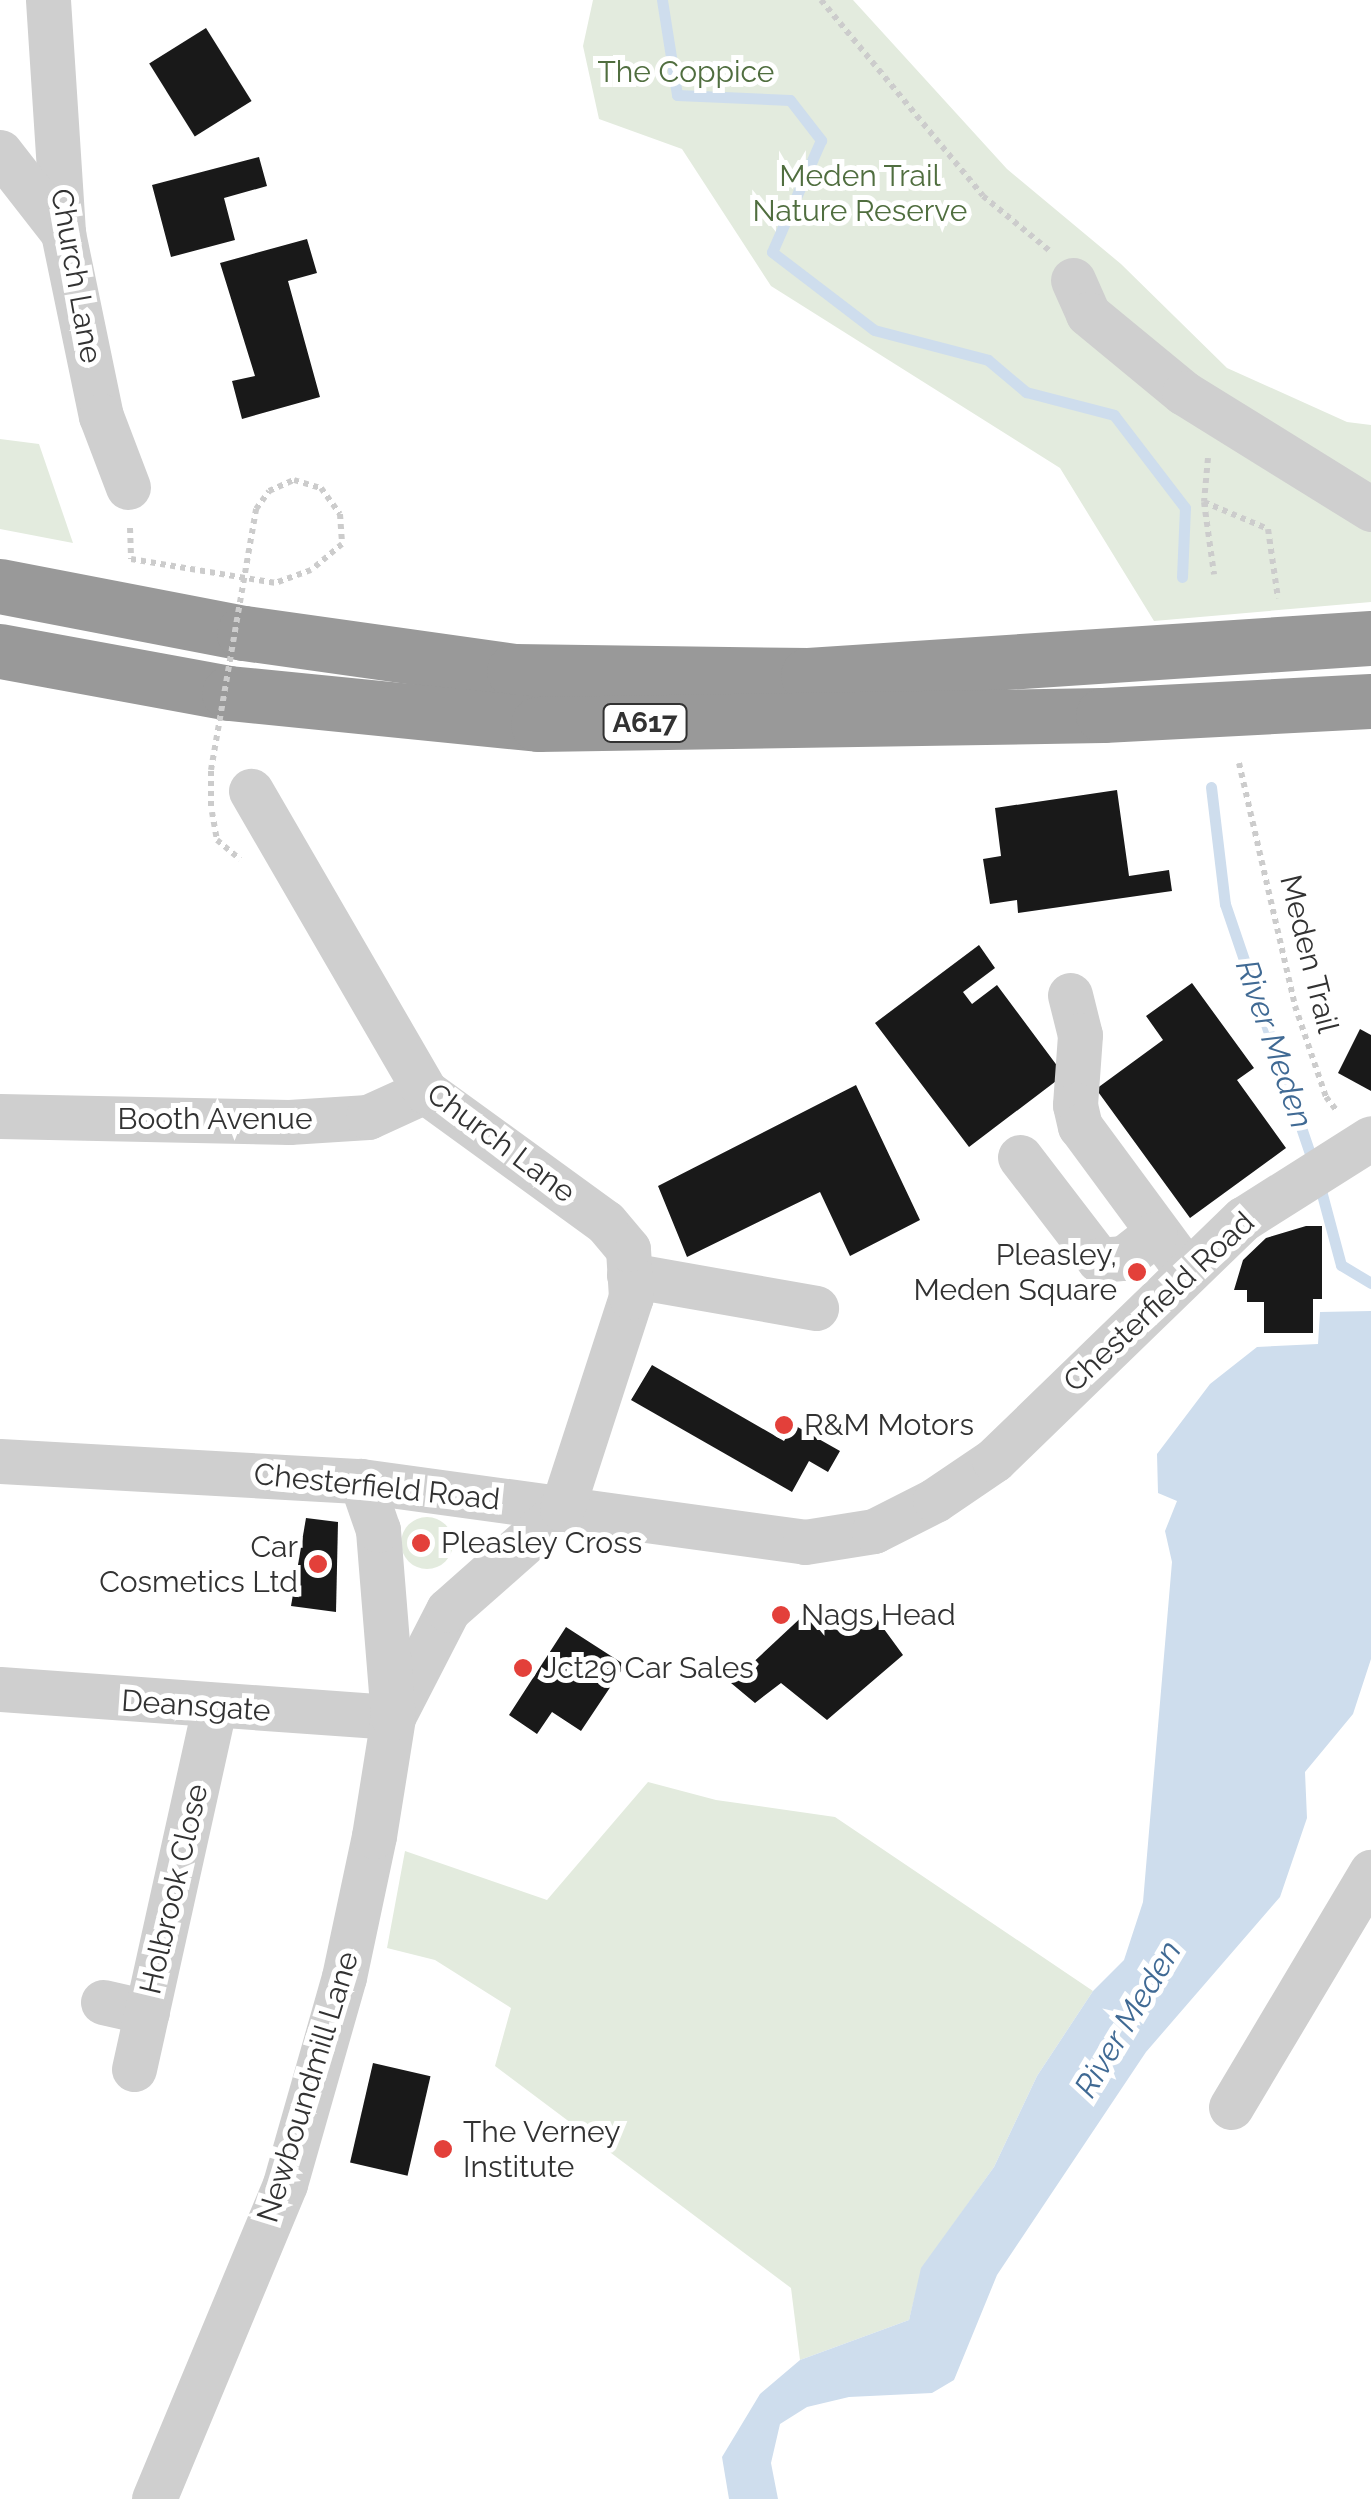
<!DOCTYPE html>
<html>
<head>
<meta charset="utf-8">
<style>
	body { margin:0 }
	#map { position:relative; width:1371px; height:2499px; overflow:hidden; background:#fff; font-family:Raleway,sans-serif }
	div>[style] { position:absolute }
	.green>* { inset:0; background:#e3ebde }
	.round { border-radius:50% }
	.water>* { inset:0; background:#cedded }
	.stream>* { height:11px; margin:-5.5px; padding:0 5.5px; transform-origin:5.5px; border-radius:5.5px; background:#cedded }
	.building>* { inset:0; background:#191919; transform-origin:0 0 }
	.path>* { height:6px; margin-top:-3px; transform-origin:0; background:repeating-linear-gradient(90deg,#ccc 0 5px,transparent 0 10px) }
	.minor>* { height:45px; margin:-22.5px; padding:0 22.5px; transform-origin:22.5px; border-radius:22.5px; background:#cfcfcf }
	.highway>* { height:55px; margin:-27.5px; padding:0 27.5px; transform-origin:27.5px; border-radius:27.5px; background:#999 }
	.path-bridge>* { height:6px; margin-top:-3px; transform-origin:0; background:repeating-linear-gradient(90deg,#ccc 0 5px,transparent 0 10px) }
	.dots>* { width:28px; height:28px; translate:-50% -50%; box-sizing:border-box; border:5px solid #fff; border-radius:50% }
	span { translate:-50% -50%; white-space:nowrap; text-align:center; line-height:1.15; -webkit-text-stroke:10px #fff; paint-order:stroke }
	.shield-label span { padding:2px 8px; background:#fff; border:2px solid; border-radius:8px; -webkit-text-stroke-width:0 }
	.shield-label { font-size:28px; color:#323232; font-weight:700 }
	.park-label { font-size:30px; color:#506e3f }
	.street-label { font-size:30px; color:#323232 }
	.poi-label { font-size:30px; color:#323232 }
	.right { translate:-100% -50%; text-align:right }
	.left { translate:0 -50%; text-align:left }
	.water-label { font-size:32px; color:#406a94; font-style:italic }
</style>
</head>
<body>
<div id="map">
	<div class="green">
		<i style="clip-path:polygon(593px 0,853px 0,1007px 169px,1121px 264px,1227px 368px,1347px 422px,1371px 425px,1371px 602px,1154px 621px,1060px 468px,771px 286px,682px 149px,599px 119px,583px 46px)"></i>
		<i style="clip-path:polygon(0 439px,39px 444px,73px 543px,0 529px)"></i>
		<i class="round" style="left:401px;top:1517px;width:52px;height:52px"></i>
		<i style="clip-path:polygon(648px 1782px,716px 1800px,835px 1817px,1093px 1991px,1037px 2076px,994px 2167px,922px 2268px,909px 2320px,800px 2360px,791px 2288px,495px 2066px,511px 2008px,435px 1960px,387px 1948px,405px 1851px,547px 1900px)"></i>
	</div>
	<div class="water">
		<i style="clip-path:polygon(1371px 1311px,1371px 1659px,1353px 1714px,1305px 1772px,1307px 1818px,1280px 1897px,1146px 2052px,997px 2275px,954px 2380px,932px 2393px,849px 2397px,807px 2407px,780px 2424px,771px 2463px,778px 2499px,729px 2499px,722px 2457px,760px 2394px,800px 2360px,909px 2320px,921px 2268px,994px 2167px,1037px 2076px,1093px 1991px,1124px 1960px,1143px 1902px,1172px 1562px,1165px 1531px,1177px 1501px,1158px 1493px,1157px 1454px,1210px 1384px,1257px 1347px,1318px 1344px,1320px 1312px)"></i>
	</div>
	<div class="stream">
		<i style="left:662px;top:0;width:96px;rotate:81deg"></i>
		<i style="left:677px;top:95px;width:113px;rotate:2.5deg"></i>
		<i style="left:790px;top:100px;width:51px;rotate:52.2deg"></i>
		<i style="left:821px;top:140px;width:122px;rotate:113.6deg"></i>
		<i style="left:772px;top:252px;width:128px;rotate:37.4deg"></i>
		<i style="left:874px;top:330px;width:118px;rotate:14.7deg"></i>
		<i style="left:988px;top:360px;width:50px;rotate:40.1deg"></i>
		<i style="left:1026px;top:392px;width:91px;rotate:14.6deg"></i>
		<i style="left:1114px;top:415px;width:117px;rotate:52.6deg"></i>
		<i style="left:1185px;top:508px;width:69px;rotate:92.5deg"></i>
		<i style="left:1211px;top:787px;width:118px;rotate:83.2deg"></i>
		<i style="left:1225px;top:904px;width:276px;rotate:71.2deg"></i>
		<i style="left:1319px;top:1183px;width:85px;rotate:75deg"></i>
		<i style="left:1341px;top:1265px;width:35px;rotate:31deg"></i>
	</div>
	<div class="building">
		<i style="left:206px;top:28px;width:86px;height:67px;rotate:58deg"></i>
		<i style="clip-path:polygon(259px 157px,267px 186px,224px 198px,235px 240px,171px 257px,152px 185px)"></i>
		<i style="clip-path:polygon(307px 239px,317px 273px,288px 281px,320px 397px,242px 419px,232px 381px,255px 376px,220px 263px)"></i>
		<i style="clip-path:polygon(1117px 790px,1129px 876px,1169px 870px,1172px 891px,1018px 913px,1017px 900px,990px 904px,983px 859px,1001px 856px,995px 808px)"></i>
		<i style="clip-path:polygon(979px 945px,995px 968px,963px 992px,972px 1004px,997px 985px,1064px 1075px,969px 1147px,875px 1023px)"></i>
		<i style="clip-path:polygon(1192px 983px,1254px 1068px,1237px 1080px,1286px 1148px,1190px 1218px,1096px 1089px,1163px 1040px,1146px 1016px)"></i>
		<i style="clip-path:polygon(1360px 1029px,1371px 1035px,1371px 1091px,1338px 1073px)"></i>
		<i style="clip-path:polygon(856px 1085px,920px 1220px,850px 1256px,820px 1192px,687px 1257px,658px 1186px)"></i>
		<i style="clip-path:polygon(1306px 1226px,1322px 1226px,1322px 1299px,1313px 1299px,1313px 1333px,1264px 1333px,1264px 1302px,1247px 1302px,1247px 1290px,1234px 1290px,1243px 1260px,1266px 1238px)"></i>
		<i style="clip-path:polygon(652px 1365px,784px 1441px,794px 1425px,840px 1451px,828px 1472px,809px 1461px,792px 1492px,631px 1400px)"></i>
		<i style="clip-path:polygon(306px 1518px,338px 1522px,336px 1612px,291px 1606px)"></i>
		<i style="clip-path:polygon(807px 1612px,835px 1614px,852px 1628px,873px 1614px,903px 1655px,827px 1720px,781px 1683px,755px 1703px,731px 1683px)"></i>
		<i style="clip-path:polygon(566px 1627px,625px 1665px,581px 1731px,552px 1712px,537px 1734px,509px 1715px)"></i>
		<i style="left:373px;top:2063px;width:59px;height:102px;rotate:13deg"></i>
	</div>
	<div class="path">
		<i style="left:821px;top:0;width:254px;rotate:50.4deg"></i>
		<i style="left:983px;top:196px;width:87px;rotate:39.4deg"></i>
		<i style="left:1208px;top:458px;width:44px;rotate:95.2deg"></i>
		<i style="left:1204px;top:502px;width:73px;rotate:82.1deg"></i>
		<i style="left:1204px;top:502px;width:69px;rotate:22.9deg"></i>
		<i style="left:1268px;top:529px;width:70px;rotate:81.8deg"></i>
		<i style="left:130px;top:528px;width:31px;rotate:88deg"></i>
		<i style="left:131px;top:559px;width:147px;rotate:9.4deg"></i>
		<i style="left:1239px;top:763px;width:249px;rotate:77deg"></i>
		<i style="left:1295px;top:1006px;width:96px;rotate:71.2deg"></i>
		<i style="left:1326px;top:1097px;width:18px;rotate:52deg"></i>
		<i style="left:212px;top:812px;width:28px;rotate:80deg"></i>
		<i style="left:217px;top:840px;width:30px;rotate:40deg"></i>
	</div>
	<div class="minor">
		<i style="left:48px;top:0;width:233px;rotate:86.3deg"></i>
		<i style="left:63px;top:233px;width:187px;rotate:78.3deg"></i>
		<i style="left:101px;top:416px;width:76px;rotate:69.2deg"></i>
		<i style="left:0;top:152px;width:103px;rotate:52.1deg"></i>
		<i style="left:1073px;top:280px;width:37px;rotate:66deg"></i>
		<i style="left:1088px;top:314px;width:124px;rotate:39.5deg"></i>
		<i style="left:1184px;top:393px;width:220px;rotate:31.8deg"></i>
		<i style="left:1070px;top:995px;width:41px;rotate:76deg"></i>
		<i style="left:1080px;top:1035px;width:70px;rotate:94.1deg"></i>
		<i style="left:1075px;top:1105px;width:22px;rotate:77deg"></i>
		<i style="left:1080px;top:1126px;width:179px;rotate:53.6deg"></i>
		<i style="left:0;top:1116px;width:289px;rotate:1.2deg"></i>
		<i style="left:289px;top:1122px;width:79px;rotate:-3.6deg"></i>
		<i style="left:368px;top:1117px;width:63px;rotate:-24.5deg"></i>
		<i style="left:1020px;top:1157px;width:130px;rotate:52.5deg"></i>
		<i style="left:1099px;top:1260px;width:25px;rotate:-5deg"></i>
		<i style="left:1124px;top:1258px;width:39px;rotate:-38deg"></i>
		<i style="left:629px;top:1275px;width:190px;rotate:10deg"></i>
		<i style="left:0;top:1461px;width:362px;rotate:3.2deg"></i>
		<i style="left:361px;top:1481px;width:448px;rotate:7.8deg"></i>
		<i style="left:805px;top:1542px;width:70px;rotate:-9.1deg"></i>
		<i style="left:874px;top:1531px;width:68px;rotate:-26.9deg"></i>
		<i style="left:935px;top:1500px;width:71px;rotate:-34.1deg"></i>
		<i style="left:994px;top:1460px;width:347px;rotate:-44.1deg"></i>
		<i style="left:1243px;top:1219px;width:151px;rotate:-32.3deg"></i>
		<i style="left:0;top:1689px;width:394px;rotate:4.1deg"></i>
		<i style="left:393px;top:1717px;width:120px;rotate:-62.8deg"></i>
		<i style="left:448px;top:1610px;width:152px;rotate:-41.5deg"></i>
		<i style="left:562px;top:1509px;width:223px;rotate:-72deg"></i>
		<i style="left:631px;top:1297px;width:48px;rotate:-93.6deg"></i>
		<i style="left:628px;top:1249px;width:35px;rotate:-130deg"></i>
		<i style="left:605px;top:1222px;width:223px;rotate:-144deg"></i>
		<i style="left:425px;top:1091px;width:347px;rotate:-120.1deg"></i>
		<i style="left:103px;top:2002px;width:45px;rotate:12.8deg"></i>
		<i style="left:134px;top:2069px;width:369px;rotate:-77.5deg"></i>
		<i style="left:1231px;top:2107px;width:274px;rotate:-59.2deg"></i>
		<i style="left:154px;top:2499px;width:341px;rotate:-67.4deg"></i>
		<i style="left:285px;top:2184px;width:215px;rotate:-74.1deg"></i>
		<i style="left:344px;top:1977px;width:144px;rotate:-78deg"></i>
		<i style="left:374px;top:1836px;width:121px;rotate:-80.9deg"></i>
		<i style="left:393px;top:1717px;width:188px;rotate:-94.6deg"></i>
		<i style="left:378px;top:1530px;width:52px;rotate:-109.1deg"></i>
	</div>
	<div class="highway">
		<i style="left:0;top:586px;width:248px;rotate:10.9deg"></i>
		<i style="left:244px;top:633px;width:273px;rotate:8deg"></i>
		<i style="left:514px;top:671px;width:294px;rotate:0.8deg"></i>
		<i style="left:808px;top:675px;width:564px;rotate:-3.76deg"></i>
		<i style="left:0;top:651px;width:233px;rotate:10.4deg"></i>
		<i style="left:229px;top:693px;width:311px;rotate:5.7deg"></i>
		<i style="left:538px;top:724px;width:565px;rotate:-0.91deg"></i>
		<i style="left:1103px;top:715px;width:268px;rotate:-3deg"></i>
	</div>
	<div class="path-bridge">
		<i style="left:211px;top:806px;width:36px;rotate:-90deg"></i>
		<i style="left:211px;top:770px;width:265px;rotate:-80.2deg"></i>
		<i style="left:256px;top:509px;width:22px;rotate:-54deg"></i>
		<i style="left:269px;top:491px;width:27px;rotate:-24deg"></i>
		<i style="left:294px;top:480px;width:28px;rotate:17deg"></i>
		<i style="left:321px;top:488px;width:32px;rotate:54deg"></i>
		<i style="left:340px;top:514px;width:30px;rotate:86deg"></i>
		<i style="left:342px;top:544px;width:40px;rotate:140deg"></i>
		<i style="left:311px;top:570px;width:37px;rotate:160deg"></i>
	</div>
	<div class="dots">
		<i style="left:1137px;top:1272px;background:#e3403a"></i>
		<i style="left:784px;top:1425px;background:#e3403a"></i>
		<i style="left:421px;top:1543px;background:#e3403a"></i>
		<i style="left:318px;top:1564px;background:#e3403a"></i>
		<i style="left:781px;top:1615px;background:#e3403a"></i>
		<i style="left:523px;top:1668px;background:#e3403a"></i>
		<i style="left:443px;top:2149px;background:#e3403a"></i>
	</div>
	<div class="shield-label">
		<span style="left:645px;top:723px">A617</span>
	</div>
	<div class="park-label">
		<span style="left:686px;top:72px">The Coppice</span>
		<span style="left:860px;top:193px">Meden Trail<br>Nature Reserve</span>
	</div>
	<div class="street-label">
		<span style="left:76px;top:276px;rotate:80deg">Church Lane</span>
		<span style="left:1309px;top:954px;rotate:76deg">Meden Trail</span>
		<span style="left:215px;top:1119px">Booth Avenue</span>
		<span style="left:501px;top:1143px;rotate:37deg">Church Lane</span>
		<span style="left:1159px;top:1302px;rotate:-43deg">Chesterfield Road</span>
		<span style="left:377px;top:1487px;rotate:6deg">Chesterfield Road</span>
		<span style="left:196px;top:1706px;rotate:4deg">Deansgate</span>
		<span style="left:174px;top:1889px;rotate:-77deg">Holbrook Close</span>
		<span style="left:308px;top:2087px;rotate:-73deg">Newboundmill Lane</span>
	</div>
	<div class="poi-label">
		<span class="right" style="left:1117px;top:1272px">Pleasley,<br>Meden Square</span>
		<span class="left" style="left:804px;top:1425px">R&amp;M Motors</span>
		<span class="left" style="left:441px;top:1543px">Pleasley Cross</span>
		<span class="right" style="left:298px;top:1564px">Car<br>Cosmetics Ltd</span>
		<span class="left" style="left:801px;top:1615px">Nags Head</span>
		<span class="left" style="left:543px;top:1668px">Jct29 Car Sales</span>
		<span class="left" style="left:463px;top:2149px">The Verney<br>Institute</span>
	</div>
	<div class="water-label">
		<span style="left:1274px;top:1044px;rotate:71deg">River Meden</span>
		<span style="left:1128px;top:2019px;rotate:-59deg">River Meden</span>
	</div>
</div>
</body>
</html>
